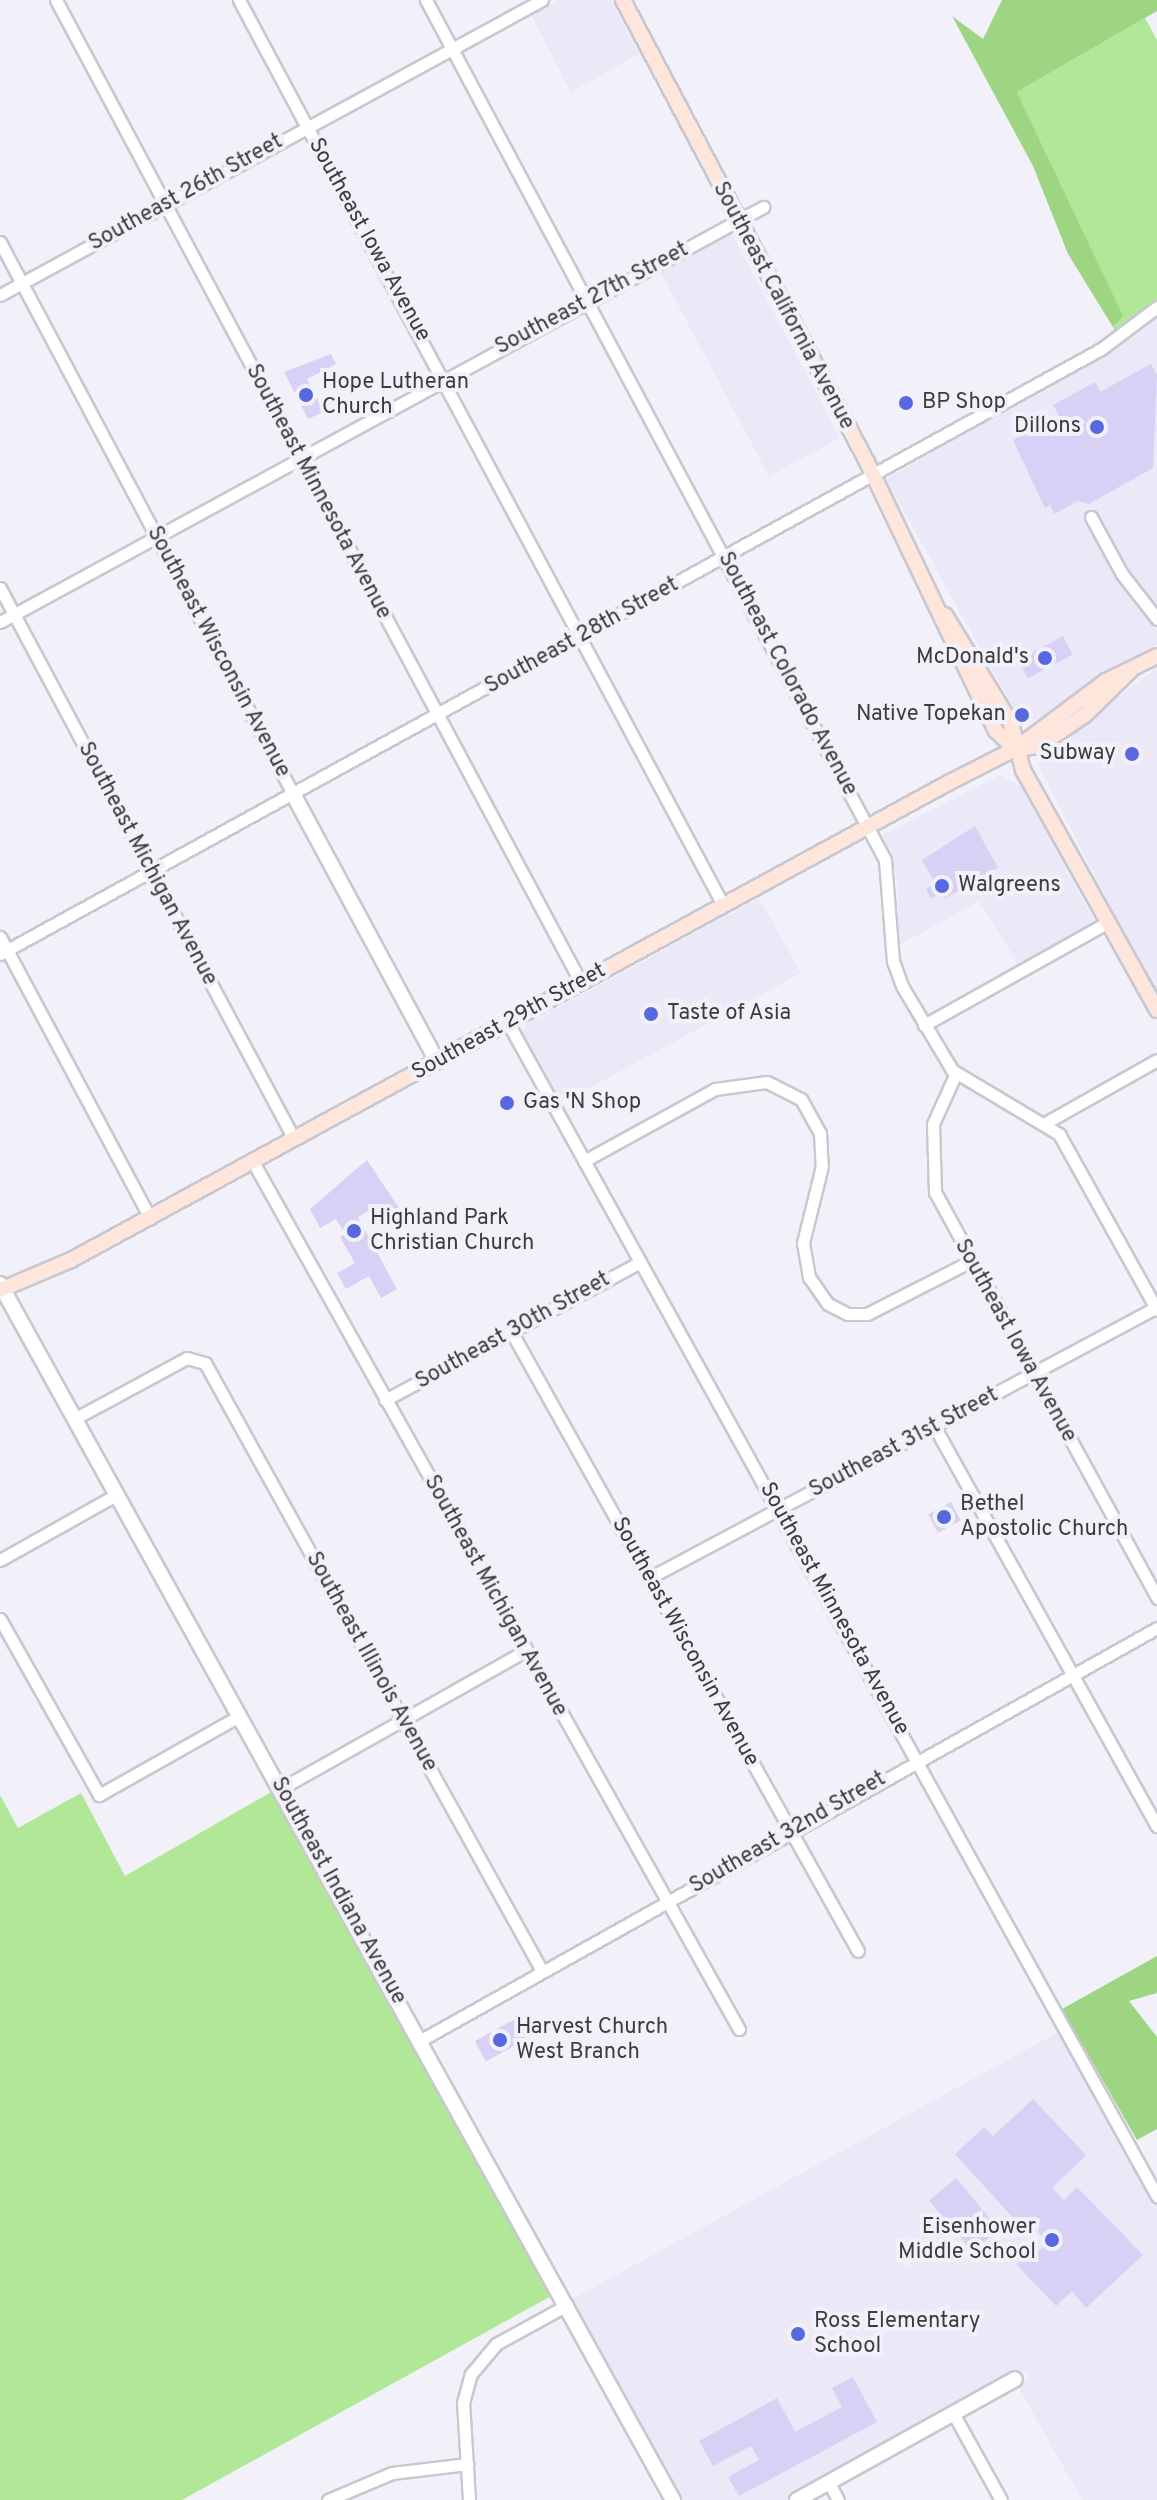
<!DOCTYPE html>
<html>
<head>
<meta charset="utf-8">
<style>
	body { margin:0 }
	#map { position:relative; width:1157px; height:2500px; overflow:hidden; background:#f2f1f9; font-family:Overpass,sans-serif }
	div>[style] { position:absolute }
	.built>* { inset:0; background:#ebe8f8; transform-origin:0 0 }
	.green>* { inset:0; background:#b1e897 }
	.forest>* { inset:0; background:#9ed583 }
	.building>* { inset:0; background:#d8d1f5; transform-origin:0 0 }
	.roads { filter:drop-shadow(2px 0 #c9c7cf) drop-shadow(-2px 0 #c9c7cf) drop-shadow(0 2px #c9c7cf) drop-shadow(0 -2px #c9c7cf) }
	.minor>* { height:11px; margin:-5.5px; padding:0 5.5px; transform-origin:5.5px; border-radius:5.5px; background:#fff }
	.tertiary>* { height:14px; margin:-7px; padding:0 7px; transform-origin:7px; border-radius:7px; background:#fff }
	.secondary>* { height:14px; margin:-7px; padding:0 7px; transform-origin:7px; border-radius:7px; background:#fee6dd }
	.dots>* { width:22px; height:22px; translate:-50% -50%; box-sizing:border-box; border:4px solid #f2f1f9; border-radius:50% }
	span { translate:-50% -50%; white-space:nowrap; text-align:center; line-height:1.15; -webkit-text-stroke:8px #f2f1f9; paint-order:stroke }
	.street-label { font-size:22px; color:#3c3c3f }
	.poi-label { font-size:22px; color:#3c3c3f }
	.left { translate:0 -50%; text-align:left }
	.right { translate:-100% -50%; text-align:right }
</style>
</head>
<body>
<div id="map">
	<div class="built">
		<i style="clip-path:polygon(559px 0,611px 0,639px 54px,571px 92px,531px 15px)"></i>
		<i style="left:732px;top:234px;width:231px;height:81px;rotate:62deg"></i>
		<i style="clip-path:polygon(1157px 318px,1157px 644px,1060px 710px,1023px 725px,886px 479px,1132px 338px)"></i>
		<i style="clip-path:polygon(1157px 668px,1157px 997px,1039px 766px,1044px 751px)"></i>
		<i style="clip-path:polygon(1001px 775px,1021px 787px,1096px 924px,1019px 965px,979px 901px,899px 945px,897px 878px,883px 835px)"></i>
		<i style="clip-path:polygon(759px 898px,801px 973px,558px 1105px,520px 1035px,526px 1025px)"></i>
		<i style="clip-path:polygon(1062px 2030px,1157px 2206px,1157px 2500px,1082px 2500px,1018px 2386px,1030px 2378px,1025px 2369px,786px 2500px,681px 2500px,571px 2300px)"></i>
	</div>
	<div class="green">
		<i style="clip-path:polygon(1145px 18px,1157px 40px,1157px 299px,1116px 333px,1113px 327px,1122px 315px,1017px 92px)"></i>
		<i style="clip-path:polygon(273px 1791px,553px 2295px,182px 2500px,0 2500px,0 1795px,18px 1828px,81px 1793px,125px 1876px)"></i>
	</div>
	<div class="forest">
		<i style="clip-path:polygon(1002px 0,1157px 0,1157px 11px,1017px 92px,1123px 316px,1113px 327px,1068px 254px,1033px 166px,952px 16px,983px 39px)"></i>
		<i style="clip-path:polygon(1157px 1956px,1157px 1993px,1129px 2001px,1157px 2037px,1157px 2129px,1137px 2140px,1062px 2009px)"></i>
	</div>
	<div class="building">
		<i style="clip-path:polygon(331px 354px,336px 364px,307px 379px,324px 412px,308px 419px,284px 372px)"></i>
		<i style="clip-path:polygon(1151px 364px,1157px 375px,1153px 468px,1089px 504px,1078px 501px,1054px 514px,1050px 505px,1045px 508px,1013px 440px,1059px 415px,1053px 405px,1095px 382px,1100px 392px)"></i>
		<i style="left:1063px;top:636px;width:21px;height:51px;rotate:62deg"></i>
		<i style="clip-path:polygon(975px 826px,998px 868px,944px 899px,941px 894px,931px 899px,926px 889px,935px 883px,922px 860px)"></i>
		<i style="clip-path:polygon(367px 1160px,401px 1211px,378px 1224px,370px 1210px,358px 1217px,397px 1289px,381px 1298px,369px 1276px,346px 1289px,337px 1273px,355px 1263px,340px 1237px,345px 1234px,336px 1219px,320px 1228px,310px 1209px)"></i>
		<i style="left:951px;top:1502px;width:21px;height:26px;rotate:62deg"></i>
		<i style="left:515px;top:2019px;width:23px;height:46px;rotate:61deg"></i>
		<i style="clip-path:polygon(1033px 2099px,1086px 2155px,1052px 2188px,1064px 2200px,1077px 2187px,1143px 2255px,1086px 2308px,1072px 2291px,1056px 2306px,1016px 2264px,1049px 2244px,1033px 2226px,1026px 2232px,955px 2154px,984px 2127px,993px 2136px)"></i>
		<i style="left:956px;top:2178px;width:67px;height:35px;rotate:50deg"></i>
		<i style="clip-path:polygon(853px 2377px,877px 2422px,739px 2496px,728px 2477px,759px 2460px,751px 2446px,713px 2466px,699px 2441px,777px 2398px,795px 2432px,842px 2407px,832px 2388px)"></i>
	</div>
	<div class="roads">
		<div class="minor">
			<i style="left:56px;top:0;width:1114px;rotate:61.89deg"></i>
			<i style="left:239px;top:0;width:1026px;rotate:61.86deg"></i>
			<i style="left:426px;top:0;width:975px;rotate:61.91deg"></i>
			<i style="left:885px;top:860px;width:101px;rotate:85.5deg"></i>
			<i style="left:893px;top:961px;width:27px;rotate:70deg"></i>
			<i style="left:902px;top:986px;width:98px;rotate:59.2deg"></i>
			<i style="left:952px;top:1070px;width:125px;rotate:30.9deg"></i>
			<i style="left:1059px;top:1134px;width:201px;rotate:60.9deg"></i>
			<i style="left:0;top:242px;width:623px;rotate:62.04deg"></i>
			<i style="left:0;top:295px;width:617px;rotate:-28.56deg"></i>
			<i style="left:1091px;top:517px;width:65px;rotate:61.5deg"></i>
			<i style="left:1122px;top:574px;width:57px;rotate:52.1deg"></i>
			<i style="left:0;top:588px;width:625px;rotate:61.92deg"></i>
			<i style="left:0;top:622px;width:869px;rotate:-28.54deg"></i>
			<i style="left:0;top:937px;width:319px;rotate:61.9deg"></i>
			<i style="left:0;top:954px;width:1256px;rotate:-28.79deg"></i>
			<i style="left:1101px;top:349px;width:70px;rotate:-36.9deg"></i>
			<i style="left:508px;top:1023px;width:1341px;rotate:61.05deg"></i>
			<i style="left:924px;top:1025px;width:211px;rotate:-29.2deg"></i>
			<i style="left:956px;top:1073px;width:56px;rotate:114.3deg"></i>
			<i style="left:933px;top:1124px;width:68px;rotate:88.3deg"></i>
			<i style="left:935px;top:1192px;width:463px;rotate:61.3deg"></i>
			<i style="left:1047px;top:1122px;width:126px;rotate:-29.4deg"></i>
			<i style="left:584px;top:1161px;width:149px;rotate:-28.8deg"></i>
			<i style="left:715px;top:1089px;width:52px;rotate:-7.7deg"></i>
			<i style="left:767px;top:1082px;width:38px;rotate:27deg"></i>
			<i style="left:801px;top:1099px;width:39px;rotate:61deg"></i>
			<i style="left:820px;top:1133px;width:33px;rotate:87deg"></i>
			<i style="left:822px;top:1166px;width:79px;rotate:103.9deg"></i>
			<i style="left:803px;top:1243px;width:35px;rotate:80deg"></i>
			<i style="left:809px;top:1277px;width:33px;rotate:55deg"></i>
			<i style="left:828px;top:1304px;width:22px;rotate:27deg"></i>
			<i style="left:848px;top:1314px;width:19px"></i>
			<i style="left:867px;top:1314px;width:117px;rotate:-27deg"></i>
			<i style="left:253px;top:1162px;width:994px;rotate:60.73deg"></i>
			<i style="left:512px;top:1333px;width:708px;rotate:60.76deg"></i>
			<i style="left:385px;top:1400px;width:290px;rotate:-28.4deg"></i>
			<i style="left:74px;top:1419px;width:128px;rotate:-28.4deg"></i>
			<i style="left:187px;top:1358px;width:19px;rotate:16deg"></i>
			<i style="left:205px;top:1363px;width:695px;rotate:61deg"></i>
			<i style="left:934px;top:1426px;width:458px;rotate:60.9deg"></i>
			<i style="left:0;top:1560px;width:133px;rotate:-29.3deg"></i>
			<i style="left:649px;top:1578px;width:576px;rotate:-28.08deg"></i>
			<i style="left:0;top:1619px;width:202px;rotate:60.6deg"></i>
			<i style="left:99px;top:1795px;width:161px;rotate:-29.4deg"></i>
			<i style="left:280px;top:1789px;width:281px;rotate:-29.4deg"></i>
			<i style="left:421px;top:2040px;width:843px;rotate:-29.24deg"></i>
			<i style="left:953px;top:2413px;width:99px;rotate:61.1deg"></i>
			<i style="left:829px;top:2483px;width:19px;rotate:62deg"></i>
			<i style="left:328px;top:2500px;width:69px;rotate:-22.9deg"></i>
			<i style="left:392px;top:2473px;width:76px;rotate:-6.8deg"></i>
			<i style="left:469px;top:2500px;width:97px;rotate:-93.5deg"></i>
			<i style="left:463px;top:2403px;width:30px;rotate:-75deg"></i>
			<i style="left:471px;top:2374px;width:39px;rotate:-50deg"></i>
			<i style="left:496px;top:2344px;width:81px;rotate:-28.8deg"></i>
		</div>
		<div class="tertiary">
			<i style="left:292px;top:792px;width:306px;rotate:61.7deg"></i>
			<i style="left:0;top:1284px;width:1390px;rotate:61.04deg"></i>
			<i style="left:797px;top:2500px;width:249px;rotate:-29deg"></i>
		</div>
		<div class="secondary">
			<i style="left:623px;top:0;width:522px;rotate:62.16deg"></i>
			<i style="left:867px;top:462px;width:298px;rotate:64.4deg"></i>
			<i style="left:996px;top:731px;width:26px;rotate:43deg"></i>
			<i style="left:945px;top:615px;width:127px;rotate:58.6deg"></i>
			<i style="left:1011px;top:723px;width:49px;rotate:75.7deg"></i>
			<i style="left:1023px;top:770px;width:275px;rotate:60.8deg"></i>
			<i style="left:1015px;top:749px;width:114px;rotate:-36.8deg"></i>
			<i style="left:1106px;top:681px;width:57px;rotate:-26.1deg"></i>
			<i style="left:0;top:1290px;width:77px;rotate:-22.9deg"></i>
			<i style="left:71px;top:1260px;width:998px;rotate:-28.54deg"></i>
			<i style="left:948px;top:783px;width:75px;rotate:-26.9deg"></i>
			<i style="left:1015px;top:749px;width:24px;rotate:-7deg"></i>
			<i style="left:1039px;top:746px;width:55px;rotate:-34deg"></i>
			<i style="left:1085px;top:715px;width:63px;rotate:-44.4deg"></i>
		</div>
	</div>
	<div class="dots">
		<i style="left:306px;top:395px;background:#5869e0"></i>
		<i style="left:906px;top:403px;background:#5869e0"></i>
		<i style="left:1097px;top:427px;background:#5869e0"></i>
		<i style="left:1045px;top:658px;background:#5869e0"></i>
		<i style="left:1022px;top:715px;background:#5869e0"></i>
		<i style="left:1132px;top:754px;background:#5869e0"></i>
		<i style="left:942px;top:886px;background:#5869e0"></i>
		<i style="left:651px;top:1014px;background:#5869e0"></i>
		<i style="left:507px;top:1103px;background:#5869e0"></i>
		<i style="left:354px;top:1231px;background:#5869e0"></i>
		<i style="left:944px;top:1517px;background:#5869e0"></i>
		<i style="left:500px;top:2040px;background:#5869e0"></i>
		<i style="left:1052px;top:2240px;background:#5869e0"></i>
		<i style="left:798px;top:2334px;background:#5869e0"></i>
	</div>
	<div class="street-label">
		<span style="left:186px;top:193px;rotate:-29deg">Southeast 26th Street</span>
		<span style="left:369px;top:240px;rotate:61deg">Southeast Iowa Avenue</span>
		<span style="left:592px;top:299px;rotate:-28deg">Southeast 27th Street</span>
		<span style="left:783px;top:306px;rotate:62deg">Southeast California Avenue</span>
		<span style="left:318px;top:492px;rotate:62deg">Southeast Minnesota Avenue</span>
		<span style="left:582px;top:636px;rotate:-29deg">Southeast 28th Street</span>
		<span style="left:218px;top:652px;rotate:62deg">Southeast Wisconsin Avenue</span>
		<span style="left:787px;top:674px;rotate:62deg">Southeast Colorado Avenue</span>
		<span style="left:147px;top:864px;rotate:62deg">Southeast Michigan Avenue</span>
		<span style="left:509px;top:1022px;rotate:-29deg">Southeast 29th Street</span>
		<span style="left:513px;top:1331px;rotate:-29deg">Southeast 30th Street</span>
		<span style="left:1015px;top:1341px;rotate:61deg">Southeast Iowa Avenue</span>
		<span style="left:904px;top:1443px;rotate:-28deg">Southeast 31st Street</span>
		<span style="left:495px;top:1596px;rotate:61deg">Southeast Michigan Avenue</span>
		<span style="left:834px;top:1609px;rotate:61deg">Southeast Minnesota Avenue</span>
		<span style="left:685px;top:1642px;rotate:61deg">Southeast Wisconsin Avenue</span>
		<span style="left:371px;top:1662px;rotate:61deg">Southeast Illinois Avenue</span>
		<span style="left:788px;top:1833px;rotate:-30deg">Southeast 32nd Street</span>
		<span style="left:338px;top:1891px;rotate:61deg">Southeast Indiana Avenue</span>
	</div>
	<div class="poi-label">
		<span class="left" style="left:322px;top:395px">Hope Lutheran<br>Church</span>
		<span class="left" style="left:922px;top:403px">BP Shop</span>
		<span class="right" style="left:1081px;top:427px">Dillons</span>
		<span class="right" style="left:1029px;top:658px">McDonald's</span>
		<span class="right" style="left:1006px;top:715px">Native Topekan</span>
		<span class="right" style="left:1116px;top:754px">Subway</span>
		<span class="left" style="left:958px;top:886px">Walgreens</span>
		<span class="left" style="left:667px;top:1014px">Taste of Asia</span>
		<span class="left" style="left:523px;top:1103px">Gas 'N Shop</span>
		<span class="left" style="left:370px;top:1231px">Highland Park<br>Christian Church</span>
		<span class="left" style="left:960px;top:1517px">Bethel<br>Apostolic Church</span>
		<span class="left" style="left:516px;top:2040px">Harvest Church<br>West Branch</span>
		<span class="right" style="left:1036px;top:2240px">Eisenhower<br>Middle School</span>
		<span class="left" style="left:814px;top:2334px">Ross Elementary<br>School</span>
	</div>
</div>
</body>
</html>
